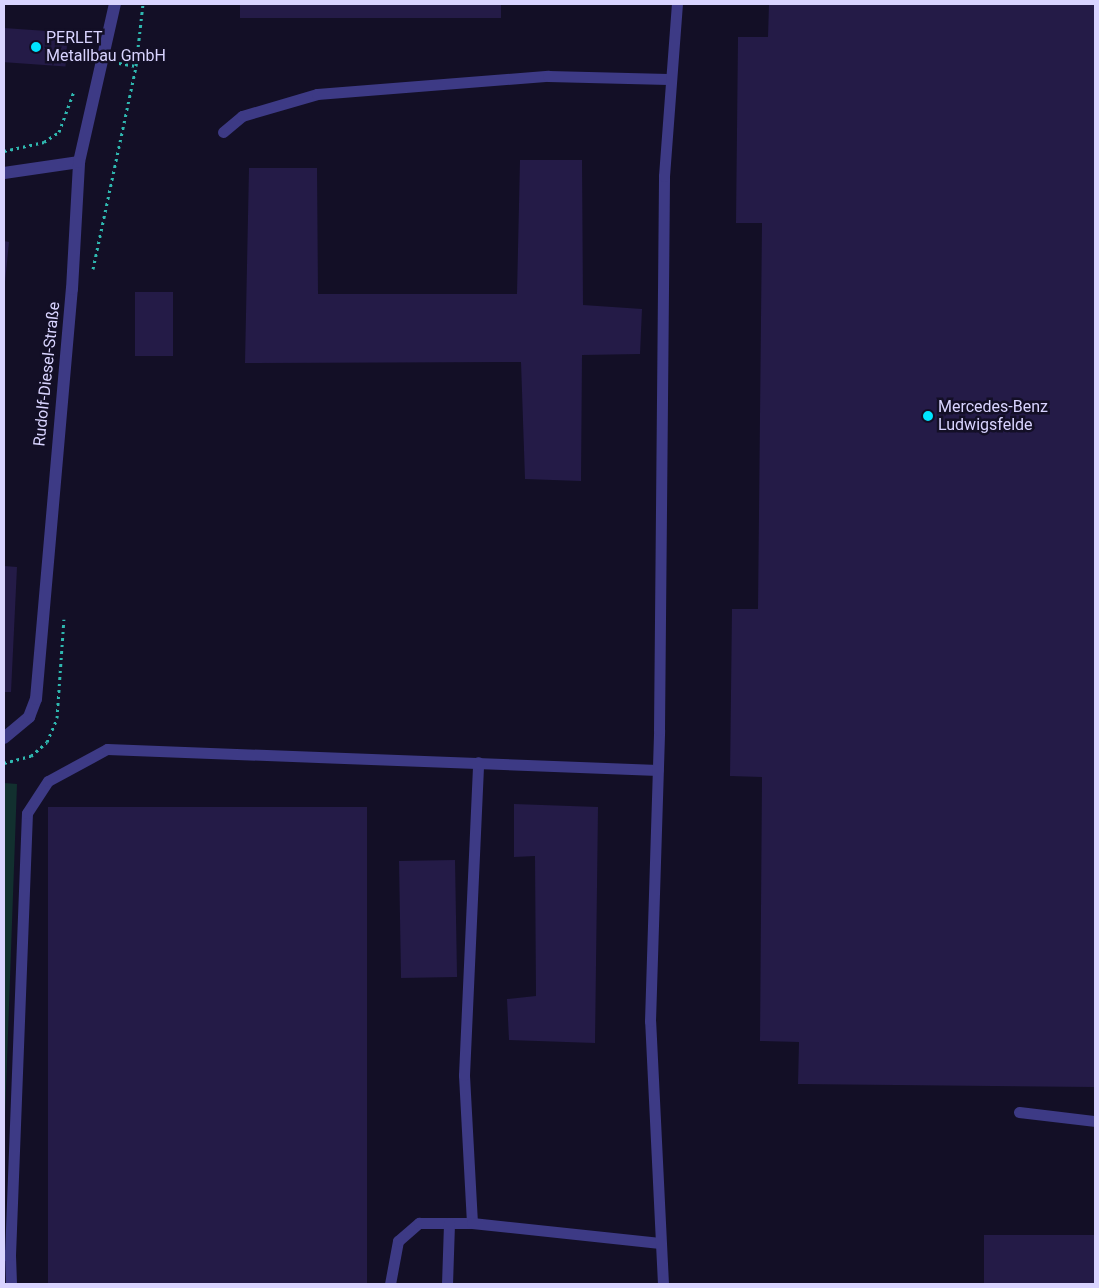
<!DOCTYPE html>
<html>
<head>
<meta charset="utf-8">
<style>
	body { margin:0 }
	#map { position:relative; width:1099px; height:1288px; overflow:hidden; background:#130f26; font-family:Roboto,sans-serif }
	div>[style] { position:absolute }
	.green>* { inset:0; background:#12302f }
	.building>* { inset:0; background:#241b47; transform-origin:0 0 }
	.path>* { height:3px; margin-top:-1.5px; transform-origin:0; background:repeating-linear-gradient(90deg,#2fb8b0 0 2.5px,transparent 0 6.5px) }
	.service>* { height:11px; margin:-5.5px; padding:0 5.5px; transform-origin:5.5px; border-radius:5.5px; background:#3d3a85 }
	.minor>* { height:12px; margin:-6px; padding:0 6px; transform-origin:6px; border-radius:6px; background:#3d3a85 }
	.dots>* { width:14px; height:14px; translate:-50% -50%; box-sizing:border-box; border:2px solid #130f26; border-radius:50% }
	span { translate:-50% -50%; white-space:nowrap; text-align:center; line-height:1.15; -webkit-text-stroke:5px #130f26; paint-order:stroke }
	.poi-label { font-size:16px; color:#d9d4ff }
	.left { translate:0 -50%; text-align:left }
	.street-label { font-size:16px; color:#d9d4ff }
	.frame { position:absolute; inset:0; border:5px solid #d9d4ff; pointer-events:none }
</style>
</head>
<body>
<div id="map">
	<div class="green">
		<i style="clip-path:polygon(4px 783px,17px 784px,4px 1144px)"></i>
	</div>
	<div class="building">
		<i style="left:240px;top:4px;width:261px;height:14px"></i>
		<i style="clip-path:polygon(769px 4px,1095px 4px,1095px 1087px,798px 1084px,799px 1042px,760px 1041px,762px 777px,730px 776px,732px 609px,758px 609px,762px 223px,736px 223px,738px 37px,768px 37px)"></i>
		<i style="left:4px;top:28px;width:64px;height:34px;rotate:4deg"></i>
		<i style="clip-path:polygon(520px 160px,582px 160px,583px 305px,642px 309px,640px 354px,582px 355px,581px 481px,525px 479px,521px 362px,245px 363px,249px 168px,317px 168px,318px 294px,517px 294px)"></i>
		<i style="clip-path:polygon(4px 241px,9px 242px,5px 282px,4px 282px)"></i>
		<i style="left:135px;top:292px;width:38px;height:64px"></i>
		<i style="clip-path:polygon(4px 566px,17px 567px,11px 692px,4px 692px)"></i>
		<i style="clip-path:polygon(514px 804px,598px 807px,595px 1043px,509px 1040px,507px 999px,536px 996px,535px 856px,514px 857px)"></i>
		<i style="left:48px;top:807px;width:319px;height:477px"></i>
		<i style="left:455px;top:860px;width:117px;height:56px;rotate:89deg"></i>
		<i style="left:1095px;top:1235px;width:49px;height:111px;rotate:90deg"></i>
	</div>
	<div class="path">
		<i style="left:119px;top:63px;width:17px;rotate:10deg"></i>
		<i style="left:4px;top:151px;width:41px;rotate:-12.7deg"></i>
		<i style="left:44px;top:142px;width:18px;rotate:-34deg"></i>
		<i style="left:59px;top:132px;width:44px;rotate:-69.9deg"></i>
		<i style="left:93px;top:269px;width:208px;rotate:-78deg"></i>
		<i style="left:136px;top:66px;width:62px;rotate:-83.6deg"></i>
		<i style="left:4px;top:763px;width:28px;rotate:-15deg"></i>
		<i style="left:31px;top:756px;width:21px;rotate:-41deg"></i>
		<i style="left:47px;top:742px;width:26px;rotate:-67deg"></i>
		<i style="left:57px;top:718px;width:99px;rotate:-86deg"></i>
	</div>
	<div class="service">
		<i style="left:223px;top:132px;width:25px;rotate:-40deg"></i>
		<i style="left:242px;top:116px;width:78px;rotate:-16.3deg"></i>
		<i style="left:317px;top:94px;width:232px;rotate:-4.5deg"></i>
		<i style="left:548px;top:76px;width:120px;rotate:1.4deg"></i>
		<i style="left:1019px;top:1112px;width:77px;rotate:6.8deg"></i>
		<i style="left:472px;top:1223px;width:148px;rotate:-93.1deg"></i>
		<i style="left:464px;top:1075px;width:313px;rotate:-87.4deg"></i>
		<i style="left:4px;top:1255px;width:6px"></i>
		<i style="left:10px;top:1255px;width:29px;rotate:88deg"></i>
		<i style="left:10px;top:1255px;width:442px;rotate:-87.8deg"></i>
		<i style="left:27px;top:813px;width:38px;rotate:-57deg"></i>
		<i style="left:48px;top:781px;width:67px;rotate:-28.5deg"></i>
		<i style="left:107px;top:749px;width:551px;rotate:2.18deg"></i>
		<i style="left:390px;top:1284px;width:44px;rotate:-79.5deg"></i>
		<i style="left:398px;top:1241px;width:28px;rotate:-41deg"></i>
		<i style="left:419px;top:1223px;width:53px"></i>
		<i style="left:472px;top:1223px;width:189px;rotate:6.1deg"></i>
		<i style="left:447px;top:1284px;width:61px;rotate:-88.1deg"></i>
		<i style="left:663px;top:1284px;width:263px;rotate:-92.8deg"></i>
		<i style="left:650px;top:1021px;width:291px;rotate:-88.2deg"></i>
		<i style="left:659px;top:730px;width:554px;rotate:-89.48deg"></i>
		<i style="left:664px;top:176px;width:172px;rotate:-85.7deg"></i>
	</div>
	<div class="minor">
		<i style="left:4px;top:173px;width:76px;rotate:-8.3deg"></i>
		<i style="left:4px;top:738px;width:33px;rotate:-40deg"></i>
		<i style="left:29px;top:717px;width:19px;rotate:-69deg"></i>
		<i style="left:36px;top:699px;width:412px;rotate:-85deg"></i>
		<i style="left:72px;top:289px;width:127px;rotate:-86.8deg"></i>
		<i style="left:79px;top:162px;width:162px;rotate:-77.2deg"></i>
	</div>
	<div class="dots">
		<i style="left:36px;top:47px;background:#00e5ff"></i>
		<i style="left:928px;top:416px;background:#00e5ff"></i>
	</div>
	<div class="poi-label">
		<span class="left" style="left:46px;top:47px">PERLET<br>Metallbau GmbH</span>
		<span class="left" style="left:938px;top:416px">Mercedes-Benz<br>Ludwigsfelde</span>
	</div>
	<div class="street-label">
		<span style="left:47px;top:374px;rotate:-84deg">Rudolf-Diesel-Straße</span>
	</div>
	<div class="frame"></div>
</div>
</body>
</html>
